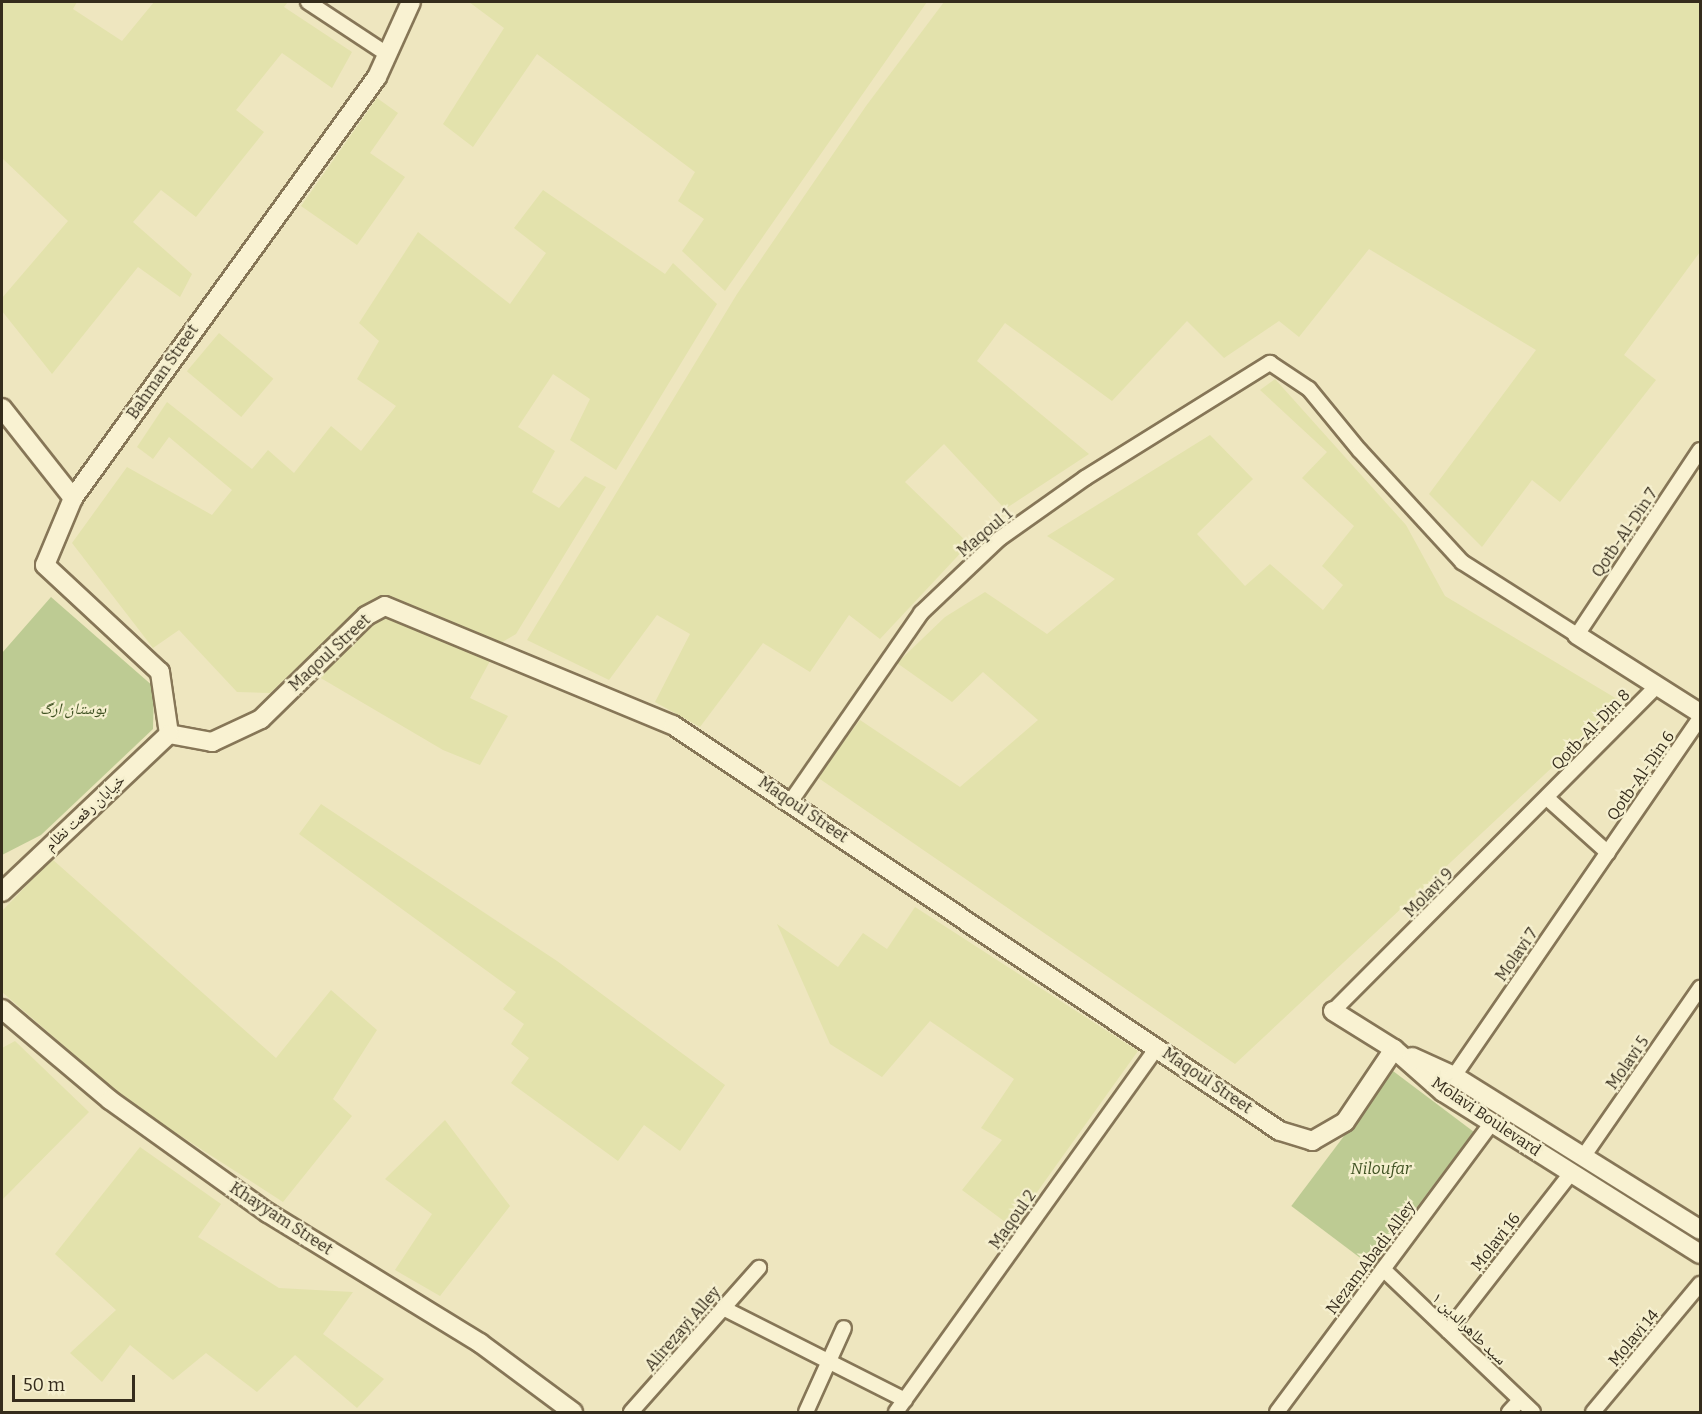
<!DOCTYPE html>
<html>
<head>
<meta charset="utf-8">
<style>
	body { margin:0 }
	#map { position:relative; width:1702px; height:1414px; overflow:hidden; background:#eee6bf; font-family:Bitter,"Noto Naskh Arabic",serif }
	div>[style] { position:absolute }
	.farmland>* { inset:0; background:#e3e2ac; transform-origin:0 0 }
	.green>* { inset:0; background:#bdcb93; transform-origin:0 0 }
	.roads { filter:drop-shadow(2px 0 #867657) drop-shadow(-2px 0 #867657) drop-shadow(0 2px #867657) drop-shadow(0 -2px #867657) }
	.minor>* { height:14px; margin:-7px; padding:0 7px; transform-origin:7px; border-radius:7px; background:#f9f2d2 }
	.tertiary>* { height:18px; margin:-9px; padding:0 9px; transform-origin:9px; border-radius:9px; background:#f9f2d2 }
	span { translate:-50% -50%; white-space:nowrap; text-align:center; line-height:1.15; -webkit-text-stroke:4.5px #f5efce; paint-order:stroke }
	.street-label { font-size:16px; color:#352c1c }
	.park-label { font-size:16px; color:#405223; font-style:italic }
	.frame { position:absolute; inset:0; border:3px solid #352c1c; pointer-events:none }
	.scale { position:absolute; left:12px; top:1375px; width:123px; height:27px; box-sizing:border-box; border:3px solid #352c1c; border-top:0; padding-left:8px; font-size:18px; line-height:21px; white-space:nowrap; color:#352c1c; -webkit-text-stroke:4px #f5efce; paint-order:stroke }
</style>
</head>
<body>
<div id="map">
	<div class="farmland">
		<i style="clip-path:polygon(2px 2px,77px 2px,73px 9px,122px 41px,154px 2px,288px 2px,284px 7px,352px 52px,332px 88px,282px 53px,236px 110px,264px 132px,196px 217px,161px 190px,133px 222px,192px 274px,180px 297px,138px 267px,52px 374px,2px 311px,2px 298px,68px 221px,2px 158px)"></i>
		<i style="clip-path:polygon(469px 2px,927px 2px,725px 291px,682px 251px,704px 219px,678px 201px,695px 172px,537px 54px,473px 147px,443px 124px,504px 28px)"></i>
		<i style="clip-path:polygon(944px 2px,1700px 2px,1700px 252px,1624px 355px,1656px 380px,1560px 502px,1532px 480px,1482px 547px,1429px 494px,1536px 350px,1369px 249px,1299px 337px,1279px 321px,1224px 358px,1187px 321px,1112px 401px,1005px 323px,977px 361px,1089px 454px,1005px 509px,944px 444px,905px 482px,969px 544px,880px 639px,849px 615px,810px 672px,763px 643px,700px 727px,655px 702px,690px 634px,657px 615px,609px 680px,527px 640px,737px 294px,866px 106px)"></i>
		<i style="clip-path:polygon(377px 98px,398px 113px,370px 153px,405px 177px,357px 245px,301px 206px)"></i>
		<i style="clip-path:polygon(543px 190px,665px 274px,673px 263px,717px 304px,616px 470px,570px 440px,590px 399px,553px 374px,518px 427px,555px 451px,532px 492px,559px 508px,585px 476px,606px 487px,516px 634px,499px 644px,385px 595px,361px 608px,270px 693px,237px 692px,179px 630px,153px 648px,72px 543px,127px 467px,212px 515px,232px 490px,169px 437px,153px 459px,137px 447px,167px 402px,252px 469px,268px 450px,294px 473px,331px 426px,361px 451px,396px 406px,357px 379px,379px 341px,359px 323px,418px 232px,510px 304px,546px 253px,514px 228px)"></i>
		<i style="left:219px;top:333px;width:71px;height:50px;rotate:40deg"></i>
		<i style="clip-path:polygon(1275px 379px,1406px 525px,1445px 596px,1622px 702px,1235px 1064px,817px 777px,860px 720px,960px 787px,1038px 720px,983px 672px,952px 702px,897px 663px,945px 617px,985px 592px,1047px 634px,1115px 579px,1047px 536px,1210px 435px,1253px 479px,1197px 534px,1245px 586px,1270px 564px,1323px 610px,1343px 585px,1322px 566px,1354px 526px,1302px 478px,1327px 452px,1260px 390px)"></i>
		<i style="clip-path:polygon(386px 617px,490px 661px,470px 698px,508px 716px,480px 765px,443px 750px,319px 677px,373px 624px)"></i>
		<i style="clip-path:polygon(321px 804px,557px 961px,725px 1085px,680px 1151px,644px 1125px,618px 1161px,511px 1083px,529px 1058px,511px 1044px,524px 1024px,503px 1009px,516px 992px,299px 834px)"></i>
		<i style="clip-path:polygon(52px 859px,276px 1058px,331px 990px,377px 1030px,333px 1099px,352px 1116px,283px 1202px,131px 1104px,2px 992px,2px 911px)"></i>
		<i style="clip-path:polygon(915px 907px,1138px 1051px,1012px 1227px,962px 1190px,1002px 1140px,981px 1128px,1014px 1079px,930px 1021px,882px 1077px,830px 1044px,777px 924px,838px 967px,863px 933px,887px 949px)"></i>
		<i style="clip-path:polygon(15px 1041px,89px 1112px,2px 1200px,2px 1048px)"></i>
		<i style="clip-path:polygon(445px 1120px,510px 1206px,440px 1296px,395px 1270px,432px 1214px,385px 1179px)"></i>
		<i style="clip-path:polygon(140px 1147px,221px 1204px,198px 1237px,279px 1288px,353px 1292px,323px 1334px,384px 1379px,357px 1408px,295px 1355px,257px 1392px,206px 1353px,173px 1380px,130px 1345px,102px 1382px,70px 1353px,116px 1310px,55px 1254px)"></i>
	</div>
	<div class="green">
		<i style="clip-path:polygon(51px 597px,154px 687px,153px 729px,41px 835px,2px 855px,2px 653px)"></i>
		<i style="left:1393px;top:1071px;width:101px;height:169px;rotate:37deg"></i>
	</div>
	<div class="roads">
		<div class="minor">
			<i style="left:308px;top:2px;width:95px;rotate:33.4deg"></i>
			<i style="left:1547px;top:798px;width:82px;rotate:42deg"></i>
			<i style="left:791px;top:801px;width:229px;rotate:-55.3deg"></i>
			<i style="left:921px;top:613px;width:108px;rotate:-43.5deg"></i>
			<i style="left:999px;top:539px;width:105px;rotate:-35.3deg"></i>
			<i style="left:1085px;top:478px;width:218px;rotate:-31.9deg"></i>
			<i style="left:1270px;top:363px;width:47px;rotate:33.7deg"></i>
			<i style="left:1309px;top:389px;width:80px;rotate:50.6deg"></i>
			<i style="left:1360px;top:451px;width:151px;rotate:47.4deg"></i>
			<i style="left:1462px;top:562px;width:136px;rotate:32.4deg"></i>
			<i style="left:1577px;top:635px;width:222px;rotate:-56.4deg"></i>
			<i style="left:1333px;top:1011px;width:459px;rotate:-45.1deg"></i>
			<i style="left:1454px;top:1076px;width:434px;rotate:-55.5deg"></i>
			<i style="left:1583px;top:1157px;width:206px;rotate:-55.3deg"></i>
			<i style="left:1383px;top:1269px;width:207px;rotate:43.6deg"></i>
			<i style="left:723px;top:1308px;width:204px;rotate:26.8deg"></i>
			<i style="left:1448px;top:1331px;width:200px;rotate:-52.1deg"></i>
			<i style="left:631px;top:1412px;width:193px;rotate:-48.4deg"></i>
			<i style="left:806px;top:1412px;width:92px;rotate:-65.7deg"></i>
			<i style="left:896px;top:1412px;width:449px;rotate:-54.4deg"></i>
			<i style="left:1277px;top:1412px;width:360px;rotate:-53.4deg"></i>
			<i style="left:1509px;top:1412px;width:16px;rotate:-47deg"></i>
			<i style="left:1593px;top:1412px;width:167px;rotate:-50.1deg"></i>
		</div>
		<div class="tertiary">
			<i style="left:2px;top:408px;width:115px;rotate:51.7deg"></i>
			<i style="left:1577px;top:635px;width:146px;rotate:32.4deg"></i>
			<i style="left:169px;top:734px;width:44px;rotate:10.5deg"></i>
			<i style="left:212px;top:742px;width:54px;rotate:-25.1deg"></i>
			<i style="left:261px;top:719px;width:147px;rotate:-44.4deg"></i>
			<i style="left:366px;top:616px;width:21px;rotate:-28deg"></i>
			<i style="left:385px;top:606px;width:312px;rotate:22.5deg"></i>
			<i style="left:673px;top:725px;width:730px;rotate:33.78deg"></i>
			<i style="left:1280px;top:1131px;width:34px;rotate:17deg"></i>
			<i style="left:1312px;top:1141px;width:38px;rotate:-30deg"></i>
			<i style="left:1345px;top:1122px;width:88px;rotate:-56.1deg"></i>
			<i style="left:169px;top:734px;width:63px;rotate:-98.3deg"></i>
			<i style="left:160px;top:672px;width:157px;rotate:-137.1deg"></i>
			<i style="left:45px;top:565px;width:73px;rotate:-67.3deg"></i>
			<i style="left:73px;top:498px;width:519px;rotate:-54.17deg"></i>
			<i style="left:377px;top:77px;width:82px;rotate:-65.6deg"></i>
			<i style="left:2px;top:892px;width:230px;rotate:-43.4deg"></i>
			<i style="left:2px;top:1009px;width:141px;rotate:40.1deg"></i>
			<i style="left:110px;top:1100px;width:194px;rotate:35.6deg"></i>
			<i style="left:268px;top:1213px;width:249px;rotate:31.5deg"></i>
			<i style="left:480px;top:1343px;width:116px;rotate:36.6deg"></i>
			<i style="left:1333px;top:1011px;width:72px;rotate:31.9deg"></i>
			<i style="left:1394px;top:1049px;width:65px;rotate:41.3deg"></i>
			<i style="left:1443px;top:1092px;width:304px;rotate:32.2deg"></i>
			<i style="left:1412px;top:1057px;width:46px;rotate:24.3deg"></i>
			<i style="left:1454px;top:1076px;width:290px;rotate:32deg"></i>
		</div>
	</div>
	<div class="street-label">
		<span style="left:163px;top:372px;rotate:-55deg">Bahman Street</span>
		<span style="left:985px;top:533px;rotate:-40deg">Maqoul 1</span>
		<span style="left:1625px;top:533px;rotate:-56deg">Qotb-Al-Din 7</span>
		<span style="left:330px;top:653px;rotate:-43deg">Maqoul Street</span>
		<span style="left:1591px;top:730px;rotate:-46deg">Qotb-Al-Din 8</span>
		<span style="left:1641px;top:776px;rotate:-55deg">Qotb-Al-Din 6</span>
		<span style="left:803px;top:810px;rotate:34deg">Maqoul Street</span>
		<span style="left:85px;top:813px;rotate:-43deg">خیابان رفعت نظام</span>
		<span style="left:1429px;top:893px;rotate:-45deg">Molavi 9</span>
		<span style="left:1517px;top:955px;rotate:-55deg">Molavi 7</span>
		<span style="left:1628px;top:1063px;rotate:-55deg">Molavi 5</span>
		<span style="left:1207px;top:1081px;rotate:34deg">Maqoul Street</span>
		<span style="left:1486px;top:1117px;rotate:34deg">Molavi Boulevard</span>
		<span style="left:281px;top:1219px;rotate:33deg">Khayyam Street</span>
		<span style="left:1013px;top:1220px;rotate:-55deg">Maqoul 2</span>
		<span style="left:1496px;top:1242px;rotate:-52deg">Molavi 16</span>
		<span style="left:1371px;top:1258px;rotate:-53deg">NezamAbadi Alley</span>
		<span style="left:683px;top:1329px;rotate:-49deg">Alirezayi Alley</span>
		<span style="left:1469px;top:1329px;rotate:44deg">سید طاهرالدین ۱</span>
		<span style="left:1634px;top:1338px;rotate:-50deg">Molavi 14</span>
	</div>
	<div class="park-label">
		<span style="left:73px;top:709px">بوستان ارگ</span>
		<span style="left:1381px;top:1169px">Niloufar</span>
	</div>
	<div class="frame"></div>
	<div class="scale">50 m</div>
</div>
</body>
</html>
